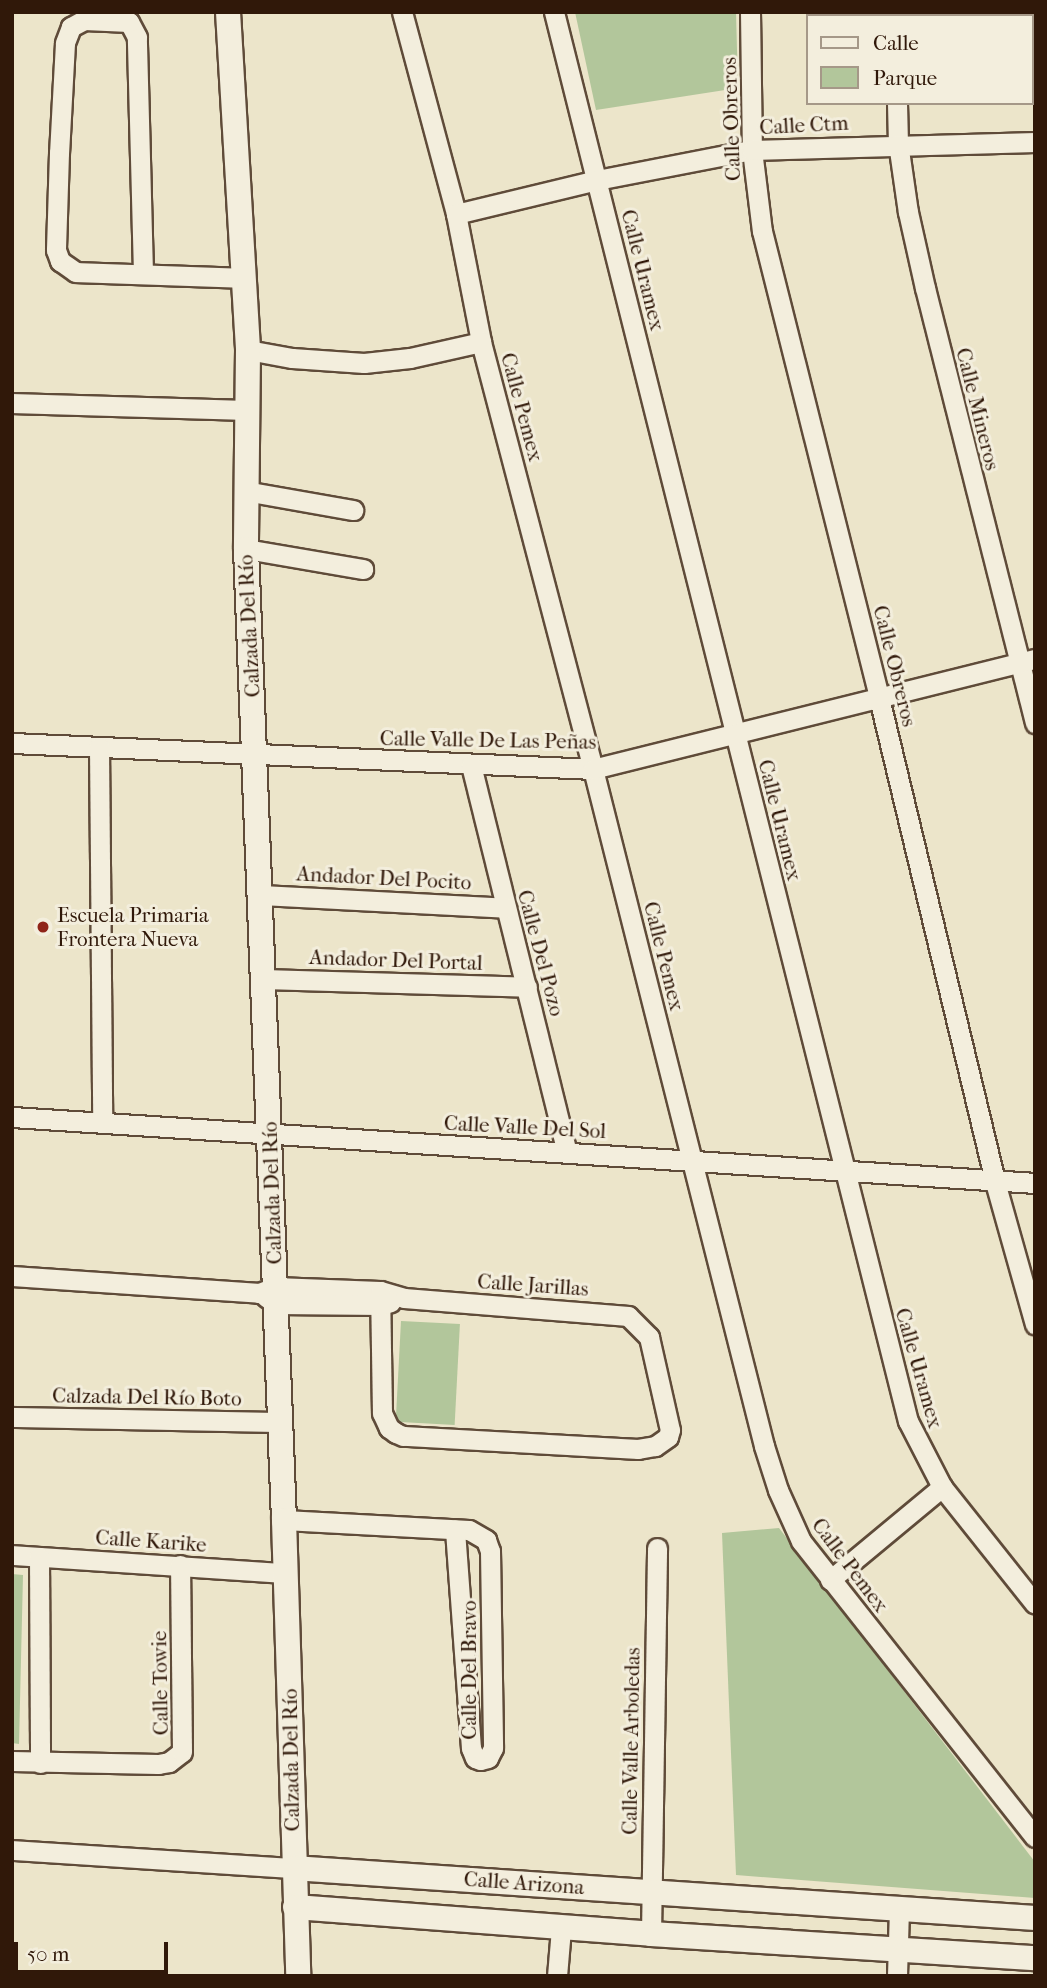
<!DOCTYPE html>
<html>
<head>
<meta charset="utf-8">
<style>
	body { margin:0 }
	#map { position:relative; width:1047px; height:1988px; overflow:hidden; background:#ece5ca; font-family:"IM FELL French Canon",serif }
	div>[style] { position:absolute }
	.green>* { inset:0; background:#b2c69b; transform-origin:0 0 }
	.roads { filter:drop-shadow(2px 0 #5f4b39) drop-shadow(-2px 0 #5f4b39) drop-shadow(0 2px #5f4b39) drop-shadow(0 -2px #5f4b39) }
	.minor>* { height:19px; margin:-9.5px; padding:0 9.5px; transform-origin:9.5px; border-radius:9.5px; background:#f3eedd }
	.tertiary>* { height:24px; margin:-12px; padding:0 12px; transform-origin:12px; border-radius:12px; background:#f3eedd }
	.dots>* { width:19px; height:19px; translate:-50% -50%; box-sizing:border-box; border:4px solid #f3eedd; border-radius:50% }
	span { translate:-50% -50%; white-space:nowrap; text-align:center; line-height:1.15; -webkit-text-stroke:6px #f3eedd; paint-order:stroke }
	.street-label { font-size:21px; color:#301809 }
	.poi-label { font-size:21px; color:#301809 }
	.left { translate:0 -50%; text-align:left }
	.frame { position:absolute; inset:0; border:14px solid #301809; pointer-events:none }
	.legend { position:absolute; left:806px; top:14px; width:228px; height:91px; box-sizing:border-box; background:#f3eedd; border:2px solid #a59888; margin:0; padding:9px 12px; list-style:none; font-size:21px; color:#301809 }
	.legend li { display:flex; align-items:center; gap:14px; height:35px }
	.legend b { width:35px; border:2px solid #a59888 }
	.scale { position:absolute; left:14px; top:1942px; width:154px; height:32px; box-sizing:border-box; border:4px solid #301809; border-top:0; padding-left:9px; font-size:21px; line-height:24px; white-space:nowrap; color:#301809; -webkit-text-stroke:5px #f3eedd; paint-order:stroke }
</style>
</head>
<body>
<div id="map">
	<div class="green">
		<i style="clip-path:polygon(575px 12px,736px 12px,738px 88px,596px 110px)"></i>
		<i style="left:401px;top:1321px;width:59px;height:101px;rotate:3deg"></i>
		<i style="clip-path:polygon(779px 1528px,1035px 1862px,1035px 1898px,736px 1875px,722px 1533px)"></i>
		<i style="clip-path:polygon(12px 1574px,23px 1575px,19px 1744px,12px 1743px)"></i>
	</div>
	<div class="roads">
		<div class="minor">
			<i style="left:402px;top:12px;width:209px;rotate:75deg"></i>
			<i style="left:456px;top:214px;width:130px;rotate:78.9deg"></i>
			<i style="left:481px;top:342px;width:441px;rotate:75.3deg"></i>
			<i style="left:593px;top:769px;width:698px;rotate:75.82deg"></i>
			<i style="left:764px;top:1446px;width:46px;rotate:72.3deg"></i>
			<i style="left:778px;top:1490px;width:56px;rotate:65.7deg"></i>
			<i style="left:801px;top:1541px;width:377px;rotate:51.7deg"></i>
			<i style="left:554px;top:12px;width:1453px;rotate:75.9deg"></i>
			<i style="left:908px;top:1421px;width:74px;rotate:62.7deg"></i>
			<i style="left:942px;top:1487px;width:149px;rotate:51.5deg"></i>
			<i style="left:750px;top:12px;width:138px;rotate:89.2deg"></i>
			<i style="left:752px;top:150px;width:82px;rotate:83deg"></i>
			<i style="left:762px;top:231px;width:481px;rotate:75.9deg"></i>
			<i style="left:879px;top:698px;width:498px;rotate:76.5deg"></i>
			<i style="left:995px;top:1182px;width:148px;rotate:74.3deg"></i>
			<i style="left:897px;top:16px;width:4px;rotate:-90deg"></i>
			<i style="left:897px;top:103px;width:40px;rotate:88.6deg"></i>
			<i style="left:898px;top:143px;width:70px;rotate:81.8deg"></i>
			<i style="left:908px;top:212px;width:78px;rotate:77.4deg"></i>
			<i style="left:925px;top:288px;width:449px;rotate:75.8deg"></i>
			<i style="left:456px;top:214px;width:145px;rotate:-13.6deg"></i>
			<i style="left:597px;top:180px;width:158px;rotate:-11deg"></i>
			<i style="left:752px;top:150px;width:283px;rotate:-1.6deg"></i>
			<i style="left:143px;top:273px;width:236px;rotate:-91.5deg"></i>
			<i style="left:137px;top:37px;width:17px;rotate:-118deg"></i>
			<i style="left:129px;top:22px;width:45px;rotate:-177.5deg"></i>
			<i style="left:84px;top:20px;width:15px;rotate:152deg"></i>
			<i style="left:71px;top:27px;width:17px;rotate:111deg"></i>
			<i style="left:65px;top:43px;width:110px;rotate:93.1deg"></i>
			<i style="left:59px;top:153px;width:97px;rotate:91.8deg"></i>
			<i style="left:56px;top:250px;width:12px;rotate:70deg"></i>
			<i style="left:60px;top:261px;width:19px;rotate:35deg"></i>
			<i style="left:76px;top:272px;width:169px;rotate:2deg"></i>
			<i style="left:248px;top:350px;width:45px;rotate:10.3deg"></i>
			<i style="left:292px;top:358px;width:72px;rotate:4deg"></i>
			<i style="left:364px;top:363px;width:46px;rotate:-6.2deg"></i>
			<i style="left:410px;top:358px;width:73px;rotate:-12.7deg"></i>
			<i style="left:12px;top:403px;width:234px;rotate:1.7deg"></i>
			<i style="left:245px;top:491px;width:110px;rotate:10deg"></i>
			<i style="left:246px;top:549px;width:119px;rotate:9.7deg"></i>
			<i style="left:12px;top:743px;width:582px;rotate:2.56deg"></i>
			<i style="left:593px;top:769px;width:455px;rotate:-14deg"></i>
			<i style="left:99px;top:747px;width:376px;rotate:89.5deg"></i>
			<i style="left:471px;top:765px;width:399px;rotate:76.1deg"></i>
			<i style="left:261px;top:895px;width:245px;rotate:3deg"></i>
			<i style="left:264px;top:979px;width:263px;rotate:1.7deg"></i>
			<i style="left:12px;top:1117px;width:1025px;rotate:3.69deg"></i>
			<i style="left:12px;top:1276px;width:248px;rotate:3.9deg"></i>
			<i style="left:259px;top:1293px;width:17px;rotate:-21deg"></i>
			<i style="left:275px;top:1287px;width:105px;rotate:2.2deg"></i>
			<i style="left:380px;top:1291px;width:25px;rotate:16deg"></i>
			<i style="left:404px;top:1298px;width:225px;rotate:4.6deg"></i>
			<i style="left:628px;top:1316px;width:30px;rotate:45deg"></i>
			<i style="left:649px;top:1337px;width:95px;rotate:77.3deg"></i>
			<i style="left:670px;top:1430px;width:7px;rotate:106deg"></i>
			<i style="left:668px;top:1437px;width:16px;rotate:145deg"></i>
			<i style="left:655px;top:1446px;width:17px;rotate:170deg"></i>
			<i style="left:638px;top:1449px;width:235px;rotate:-176.8deg"></i>
			<i style="left:403px;top:1436px;width:8px;rotate:-157deg"></i>
			<i style="left:396px;top:1433px;width:9px;rotate:-144deg"></i>
			<i style="left:389px;top:1428px;width:17px;rotate:-115deg"></i>
			<i style="left:382px;top:1413px;width:122px;rotate:-90.9deg"></i>
			<i style="left:266px;top:1297px;width:12px;rotate:35deg"></i>
			<i style="left:276px;top:1304px;width:105px;rotate:0.5deg"></i>
			<i style="left:381px;top:1305px;width:10px;rotate:-17deg"></i>
			<i style="left:12px;top:1417px;width:268px;rotate:1.1deg"></i>
			<i style="left:284px;top:1520px;width:185px;rotate:3.1deg"></i>
			<i style="left:469px;top:1530px;width:20px;rotate:30deg"></i>
			<i style="left:486px;top:1540px;width:12px;rotate:70deg"></i>
			<i style="left:490px;top:1551px;width:197px;rotate:89.1deg"></i>
			<i style="left:493px;top:1748px;width:11px;rotate:117deg"></i>
			<i style="left:488px;top:1758px;width:8px;rotate:166deg"></i>
			<i style="left:480px;top:1760px;width:5px;rotate:-158deg"></i>
			<i style="left:475px;top:1758px;width:11px;rotate:-112deg"></i>
			<i style="left:471px;top:1748px;width:219px;rotate:-94.2deg"></i>
			<i style="left:12px;top:1555px;width:275px;rotate:3.8deg"></i>
			<i style="left:39px;top:1557px;width:206px;rotate:89.7deg"></i>
			<i style="left:830px;top:1580px;width:146px;rotate:-39.7deg"></i>
			<i style="left:12px;top:1761px;width:146px;rotate:1.2deg"></i>
			<i style="left:158px;top:1764px;width:11px;rotate:-10deg"></i>
			<i style="left:169px;top:1762px;width:16px;rotate:-38deg"></i>
			<i style="left:182px;top:1752px;width:187px;rotate:-90.6deg"></i>
			<i style="left:12px;top:1850px;width:282px;rotate:3.7deg"></i>
			<i style="left:651px;top:1934px;width:386px;rotate:-89.1deg"></i>
			<i style="left:557px;top:1976px;width:48px;rotate:-85.2deg"></i>
			<i style="left:897px;top:1976px;width:68px;rotate:-88.3deg"></i>
		</div>
		<div class="tertiary">
			<i style="left:228px;top:12px;width:339px;rotate:86.6deg"></i>
			<i style="left:248px;top:350px;width:199px;rotate:90.6deg"></i>
			<i style="left:246px;top:549px;width:972px;rotate:87.76deg"></i>
			<i style="left:284px;top:1520px;width:456px;rotate:88.2deg"></i>
			<i style="left:293px;top:1868px;width:744px;rotate:3.86deg"></i>
			<i style="left:295px;top:1907px;width:357px;rotate:4.3deg"></i>
			<i style="left:651px;top:1934px;width:385px;rotate:3.6deg"></i>
		</div>
	</div>
	<div class="dots">
		<i style="left:43px;top:927px;background:#8f2418"></i>
	</div>
	<div class="street-label">
		<span style="left:731px;top:119px;rotate:-92deg">Calle Obreros</span>
		<span style="left:804px;top:125px;rotate:-3deg">Calle Ctm</span>
		<span style="left:643px;top:270px;rotate:76deg">Calle Uramex</span>
		<span style="left:522px;top:407px;rotate:75deg">Calle Pemex</span>
		<span style="left:978px;top:409px;rotate:76deg">Calle Mineros</span>
		<span style="left:249px;top:626px;rotate:-93deg">Calzada Del Río</span>
		<span style="left:895px;top:666px;rotate:76deg">Calle Obreros</span>
		<span style="left:488px;top:740px;rotate:1deg">Calle Valle De Las Peñas</span>
		<span style="left:780px;top:820px;rotate:76deg">Calle Uramex</span>
		<span style="left:384px;top:878px;rotate:3deg">Andador Del Pocito</span>
		<span style="left:541px;top:953px;rotate:75deg">Calle Del Pozo</span>
		<span style="left:664px;top:956px;rotate:76deg">Calle Pemex</span>
		<span style="left:396px;top:960px;rotate:2deg">Andador Del Portal</span>
		<span style="left:525px;top:1127px;rotate:3deg">Calle Valle Del Sol</span>
		<span style="left:272px;top:1193px;rotate:-92deg">Calzada Del Río</span>
		<span style="left:533px;top:1285px;rotate:4deg">Calle Jarillas</span>
		<span style="left:919px;top:1368px;rotate:74deg">Calle Uramex</span>
		<span style="left:147px;top:1397px;rotate:1deg">Calzada Del Río Boto</span>
		<span style="left:151px;top:1541px;rotate:4deg">Calle Karike</span>
		<span style="left:850px;top:1565px;rotate:53deg">Calle Pemex</span>
		<span style="left:469px;top:1670px;rotate:-90deg">Calle Del Bravo</span>
		<span style="left:160px;top:1683px;rotate:-91deg">Calle Towie</span>
		<span style="left:631px;top:1741px;rotate:-89deg">Calle Valle Arboledas</span>
		<span style="left:291px;top:1760px;rotate:-91deg">Calzada Del Río</span>
		<span style="left:524px;top:1883px;rotate:4deg">Calle Arizona</span>
	</div>
	<div class="poi-label">
		<span class="left" style="left:57px;top:927px">Escuela Primaria<br>Frontera Nueva</span>
	</div>
	<div class="frame"></div>
	<ul class="legend">
	<li><b style="height:9px;background:#f3eedd"></b>Calle</li>
	<li><b style="height:19px;background:#b2c69b"></b>Parque</li>
	</ul>
	<div class="scale">50 m</div>
</div>
</body>
</html>
